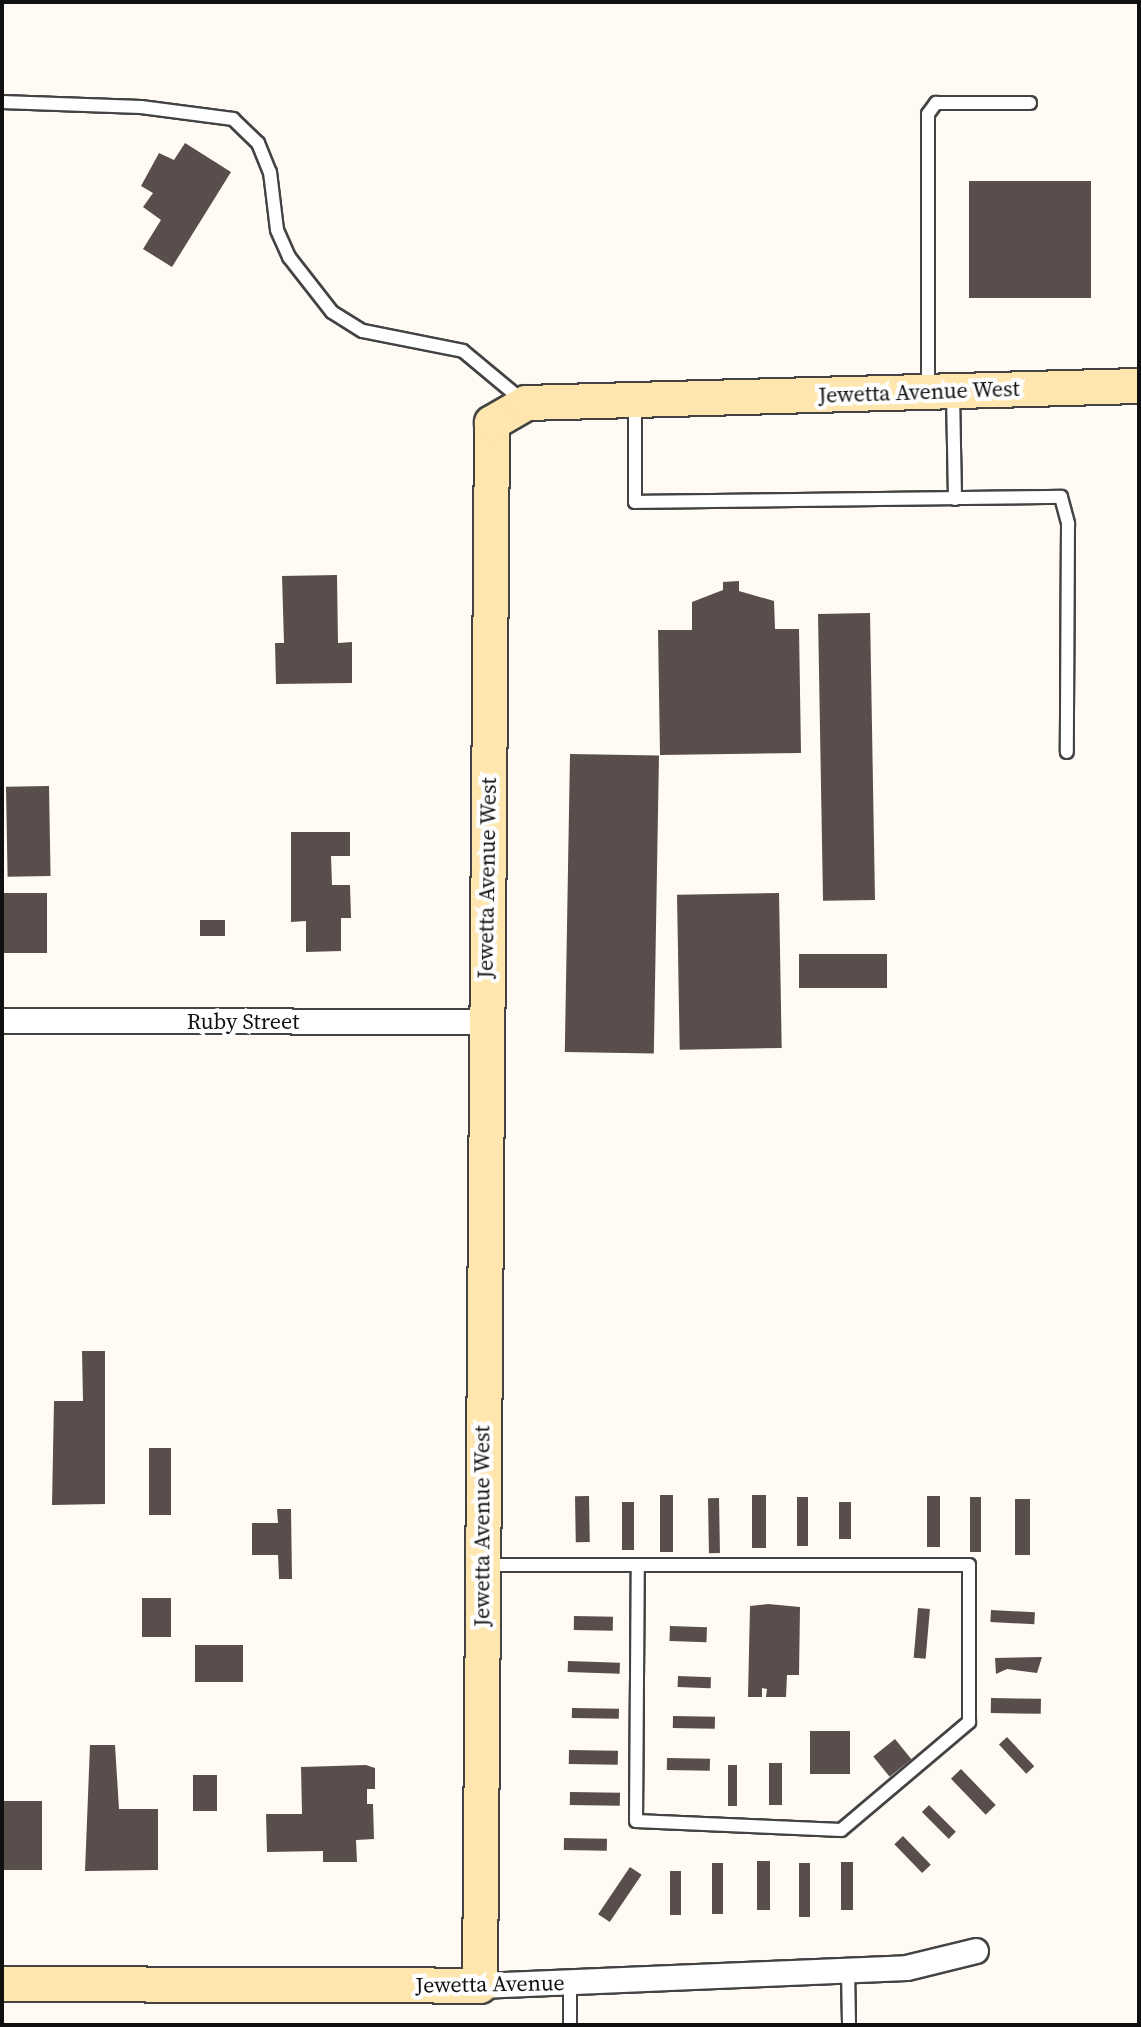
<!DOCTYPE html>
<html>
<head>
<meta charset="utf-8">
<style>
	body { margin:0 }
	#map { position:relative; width:1141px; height:2027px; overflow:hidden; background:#fffaf3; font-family:"Source Serif 4",serif }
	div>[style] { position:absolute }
	.building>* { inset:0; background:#594e4c; transform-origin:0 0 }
	.roads { filter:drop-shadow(2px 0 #434343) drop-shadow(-2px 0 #434343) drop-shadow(0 2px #434343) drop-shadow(0 -2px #434343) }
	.lane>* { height:12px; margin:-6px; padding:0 6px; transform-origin:6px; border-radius:6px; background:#fff }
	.street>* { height:24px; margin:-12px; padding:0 12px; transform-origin:12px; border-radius:12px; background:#fff }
	.secondary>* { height:34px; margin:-17px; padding:0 17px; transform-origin:17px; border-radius:17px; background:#ffe5ae }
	span { translate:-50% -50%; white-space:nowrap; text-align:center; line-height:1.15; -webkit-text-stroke:8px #fff; paint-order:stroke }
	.street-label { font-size:22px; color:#101010 }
	.frame { position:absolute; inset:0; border:4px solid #101010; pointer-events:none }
</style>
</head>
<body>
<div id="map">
	<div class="building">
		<i style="clip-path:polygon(185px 143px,231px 172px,172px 267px,143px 249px,161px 220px,143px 207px,153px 193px,141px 186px,159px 153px,174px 160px)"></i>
		<i style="left:969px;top:181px;width:122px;height:117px"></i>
		<i style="clip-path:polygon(337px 575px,338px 643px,352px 642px,352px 683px,276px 684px,275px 643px,284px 643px,282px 576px)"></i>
		<i style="clip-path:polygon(739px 581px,739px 591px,774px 601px,775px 629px,799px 629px,801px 753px,660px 755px,658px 630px,692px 630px,692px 602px,723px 590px,723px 582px)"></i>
		<i style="left:870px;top:613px;width:287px;height:52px;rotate:89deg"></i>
		<i style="left:570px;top:754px;width:89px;height:298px;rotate:1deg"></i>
		<i style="left:49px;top:786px;width:90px;height:43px;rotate:89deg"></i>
		<i style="clip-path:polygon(291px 832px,350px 832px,350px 856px,331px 856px,332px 885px,350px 885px,351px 918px,341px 918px,341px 951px,306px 952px,306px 921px,291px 922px)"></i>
		<i style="left:2px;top:893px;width:45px;height:60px"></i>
		<i style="left:779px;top:893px;width:155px;height:102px;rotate:89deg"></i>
		<i style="left:200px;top:920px;width:25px;height:16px"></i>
		<i style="left:887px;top:954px;width:34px;height:88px;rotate:90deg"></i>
		<i style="clip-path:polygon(82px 1351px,105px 1351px,105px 1504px,52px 1505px,54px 1401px,83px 1401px)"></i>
		<i style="left:149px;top:1448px;width:22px;height:67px"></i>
		<i style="left:660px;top:1495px;width:13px;height:57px"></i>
		<i style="left:752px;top:1495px;width:14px;height:53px"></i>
		<i style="left:589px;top:1496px;width:46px;height:14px;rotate:89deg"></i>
		<i style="left:927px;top:1496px;width:13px;height:51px"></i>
		<i style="left:808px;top:1497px;width:49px;height:11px;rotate:90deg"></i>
		<i style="left:970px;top:1497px;width:11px;height:55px"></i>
		<i style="left:719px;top:1498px;width:55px;height:11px;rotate:89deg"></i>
		<i style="left:1015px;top:1499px;width:15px;height:56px"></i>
		<i style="left:634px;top:1502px;width:48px;height:12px;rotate:90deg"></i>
		<i style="left:839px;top:1502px;width:12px;height:37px"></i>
		<i style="clip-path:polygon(277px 1509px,291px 1509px,292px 1579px,279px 1579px,278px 1555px,252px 1555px,252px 1523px,278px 1523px)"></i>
		<i style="left:142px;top:1598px;width:29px;height:39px"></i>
		<i style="clip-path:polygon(768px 1604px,800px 1607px,799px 1675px,787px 1675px,786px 1697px,766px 1697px,767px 1689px,762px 1688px,762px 1697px,748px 1697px,750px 1606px)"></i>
		<i style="left:918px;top:1608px;width:12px;height:50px;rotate:5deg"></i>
		<i style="left:991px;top:1610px;width:44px;height:12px;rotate:3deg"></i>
		<i style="left:574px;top:1616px;width:39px;height:14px;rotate:1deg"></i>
		<i style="left:670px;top:1626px;width:37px;height:15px;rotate:2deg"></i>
		<i style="left:195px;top:1645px;width:48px;height:37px"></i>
		<i style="clip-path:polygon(1042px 1657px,1037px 1673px,1007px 1669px,996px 1674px,995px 1658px)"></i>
		<i style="left:568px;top:1661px;width:52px;height:11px;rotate:2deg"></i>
		<i style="left:678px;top:1676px;width:33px;height:11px;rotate:2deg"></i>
		<i style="left:991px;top:1698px;width:50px;height:15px;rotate:1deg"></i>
		<i style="left:572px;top:1708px;width:47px;height:10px;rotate:1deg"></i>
		<i style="left:673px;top:1716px;width:42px;height:12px;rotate:1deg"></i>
		<i style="left:810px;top:1731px;width:40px;height:43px"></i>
		<i style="left:1007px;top:1737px;width:40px;height:11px;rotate:47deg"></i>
		<i style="left:895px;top:1739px;width:26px;height:28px;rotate:51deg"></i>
		<i style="clip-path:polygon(90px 1745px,115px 1745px,119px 1809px,158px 1809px,158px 1870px,85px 1871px)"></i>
		<i style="left:569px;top:1750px;width:49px;height:14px;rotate:1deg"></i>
		<i style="left:667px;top:1758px;width:43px;height:12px;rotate:1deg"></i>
		<i style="left:769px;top:1763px;width:13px;height:42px"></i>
		<i style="clip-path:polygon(366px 1765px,375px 1768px,375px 1789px,367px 1789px,367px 1804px,373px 1804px,374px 1839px,356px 1840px,357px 1862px,323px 1862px,323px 1851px,267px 1852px,266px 1814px,302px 1814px,301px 1767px)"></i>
		<i style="left:728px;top:1765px;width:9px;height:41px"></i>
		<i style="left:961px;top:1769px;width:50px;height:14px;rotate:46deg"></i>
		<i style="left:193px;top:1775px;width:24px;height:36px"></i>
		<i style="left:570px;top:1792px;width:50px;height:13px;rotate:1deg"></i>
		<i style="left:42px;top:1801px;width:69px;height:40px;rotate:90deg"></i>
		<i style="left:929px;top:1805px;width:38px;height:10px;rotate:45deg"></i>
		<i style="left:903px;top:1836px;width:40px;height:12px;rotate:46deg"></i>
		<i style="left:564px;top:1838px;width:43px;height:12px;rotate:1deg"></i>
		<i style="left:757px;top:1861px;width:13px;height:49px"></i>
		<i style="left:841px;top:1862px;width:12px;height:48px"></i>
		<i style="left:712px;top:1863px;width:11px;height:51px"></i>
		<i style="left:799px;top:1863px;width:11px;height:54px"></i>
		<i style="left:630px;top:1867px;width:14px;height:57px;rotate:34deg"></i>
		<i style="left:670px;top:1871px;width:11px;height:44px"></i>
	</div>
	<div class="roads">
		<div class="lane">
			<i style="left:2px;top:102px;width:139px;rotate:2.1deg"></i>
			<i style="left:141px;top:107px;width:93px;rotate:7.4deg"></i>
			<i style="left:233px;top:119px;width:35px;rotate:44deg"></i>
			<i style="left:258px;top:143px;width:31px;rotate:68deg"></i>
			<i style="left:270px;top:172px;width:58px;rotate:83.1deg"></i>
			<i style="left:277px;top:230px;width:30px;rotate:66deg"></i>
			<i style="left:289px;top:257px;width:70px;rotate:52deg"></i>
			<i style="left:332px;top:312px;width:36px;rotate:32deg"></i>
			<i style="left:363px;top:331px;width:102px;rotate:11.3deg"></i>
			<i style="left:463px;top:351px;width:78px;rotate:39.8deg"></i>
			<i style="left:928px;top:389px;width:275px;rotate:-90deg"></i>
			<i style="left:928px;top:114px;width:14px;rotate:-54deg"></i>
			<i style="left:936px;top:103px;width:94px"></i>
			<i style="left:953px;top:394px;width:105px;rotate:88.9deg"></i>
			<i style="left:635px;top:403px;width:99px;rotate:90deg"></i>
			<i style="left:635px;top:502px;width:426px;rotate:-0.7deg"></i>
			<i style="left:1061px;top:497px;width:28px;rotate:75deg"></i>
			<i style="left:1068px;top:524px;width:228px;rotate:90.3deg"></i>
			<i style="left:485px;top:1565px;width:484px"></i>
			<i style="left:969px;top:1565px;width:157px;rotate:90deg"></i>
			<i style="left:969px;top:1722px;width:167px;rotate:139.8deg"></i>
			<i style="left:841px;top:1830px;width:205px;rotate:-177.5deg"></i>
			<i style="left:636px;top:1821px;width:256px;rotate:-89.6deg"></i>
			<i style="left:848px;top:1971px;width:54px;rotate:88.9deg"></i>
			<i style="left:570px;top:2025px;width:43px;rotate:-90deg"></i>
		</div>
		<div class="street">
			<i style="left:2px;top:1021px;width:483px;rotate:0.1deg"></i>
			<i style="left:480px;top:1986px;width:427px;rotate:-2.4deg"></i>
			<i style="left:907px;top:1968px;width:71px;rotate:-13.8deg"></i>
		</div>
		<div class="secondary">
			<i style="left:2px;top:1984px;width:478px;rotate:0.2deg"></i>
			<i style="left:480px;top:1986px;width:1563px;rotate:-89.56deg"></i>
			<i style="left:492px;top:423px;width:39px;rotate:-30deg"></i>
			<i style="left:526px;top:403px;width:613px;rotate:-1.59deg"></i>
		</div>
	</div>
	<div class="street-label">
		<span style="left:919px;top:392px;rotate:-2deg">Jewetta Avenue West</span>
		<span style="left:487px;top:878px;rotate:-89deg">Jewetta Avenue West</span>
		<span style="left:243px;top:1022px">Ruby Street</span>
		<span style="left:482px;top:1526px;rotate:-90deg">Jewetta Avenue West</span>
		<span style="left:490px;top:1984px;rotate:-1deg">Jewetta Avenue</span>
	</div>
	<div class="frame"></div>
</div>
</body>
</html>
